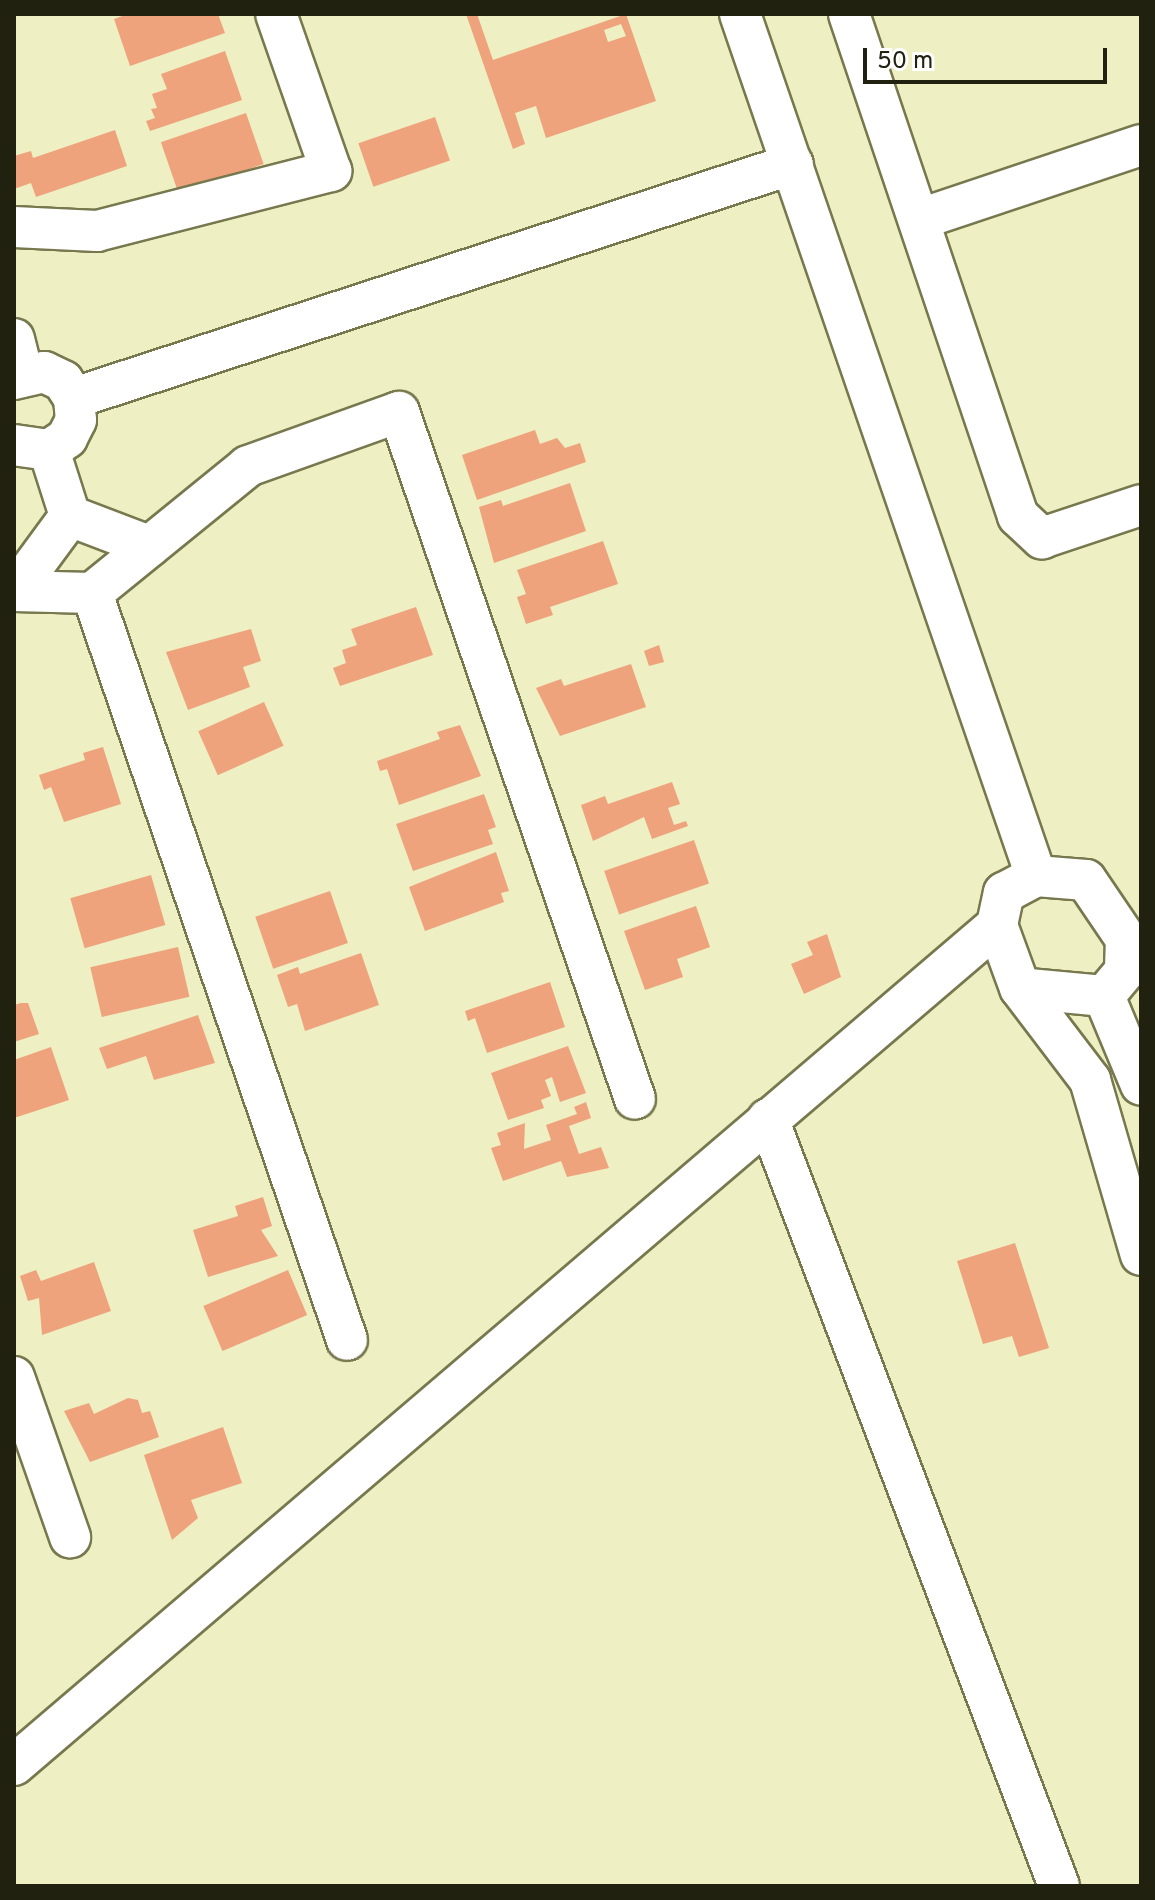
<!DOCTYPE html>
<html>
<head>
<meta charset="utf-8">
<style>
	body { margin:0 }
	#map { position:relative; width:1155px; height:1900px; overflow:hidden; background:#eeefc2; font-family:Overpass,sans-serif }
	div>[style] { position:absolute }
	.building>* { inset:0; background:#eea37c; transform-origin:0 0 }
	.roads { filter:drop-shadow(2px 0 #78784f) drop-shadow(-2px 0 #78784f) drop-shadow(0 2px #78784f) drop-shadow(0 -2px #78784f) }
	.minor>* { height:40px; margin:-20px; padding:0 20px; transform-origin:20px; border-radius:20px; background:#fff }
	span { translate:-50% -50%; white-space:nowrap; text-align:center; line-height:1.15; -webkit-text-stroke:6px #fff; paint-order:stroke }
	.frame { position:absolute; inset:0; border:16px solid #212110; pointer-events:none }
	.scale { position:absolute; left:863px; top:48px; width:244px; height:36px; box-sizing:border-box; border:4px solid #212110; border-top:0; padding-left:10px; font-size:24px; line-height:28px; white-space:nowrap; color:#212110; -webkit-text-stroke:6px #fff; paint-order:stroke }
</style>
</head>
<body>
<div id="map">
	<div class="building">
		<i style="clip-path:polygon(128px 14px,218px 14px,225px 33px,130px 66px,114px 19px)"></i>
		<i style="clip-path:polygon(evenodd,466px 14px,477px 14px,493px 60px,626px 14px,656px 101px,546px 138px,536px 106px,515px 113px,525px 144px,513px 149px,466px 14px,621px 24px,626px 36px,608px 42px,604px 30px,621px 24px)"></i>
		<i style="clip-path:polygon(225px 51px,242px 100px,150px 131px,146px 121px,155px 118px,151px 109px,157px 108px,152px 94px,167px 89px,161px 74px)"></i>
		<i style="left:246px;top:113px;width:54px;height:90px;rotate:71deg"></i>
		<i style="left:435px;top:117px;width:46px;height:81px;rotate:71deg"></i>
		<i style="clip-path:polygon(115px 130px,127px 166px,36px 197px,31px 183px,14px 189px,14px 156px,31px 151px,33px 158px)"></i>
		<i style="clip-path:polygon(535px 430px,540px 444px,557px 438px,565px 448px,580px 443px,586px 462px,477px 500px,462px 455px)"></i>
		<i style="clip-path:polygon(570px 483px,586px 531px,494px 563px,479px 507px,501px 500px,503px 506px)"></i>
		<i style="clip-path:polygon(603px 541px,618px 584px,550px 607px,553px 615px,526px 624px,517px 597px,526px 594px,517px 570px)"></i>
		<i style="clip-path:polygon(416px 607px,433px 655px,340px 686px,333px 668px,346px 663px,342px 650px,357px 645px,351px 629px)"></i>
		<i style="clip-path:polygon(251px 629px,261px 661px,243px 667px,250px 687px,188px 710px,166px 652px)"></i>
		<i style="clip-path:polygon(659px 645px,664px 662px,649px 666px,644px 651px)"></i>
		<i style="clip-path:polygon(631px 664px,646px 707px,560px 736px,536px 688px,561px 679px,564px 686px)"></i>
		<i style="left:264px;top:702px;width:48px;height:72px;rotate:66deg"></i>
		<i style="clip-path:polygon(460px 725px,481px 776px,399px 805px,387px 769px,380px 771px,377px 761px,440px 739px,437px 732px)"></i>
		<i style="clip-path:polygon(103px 747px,121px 804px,64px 822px,51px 787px,44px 790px,39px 775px,85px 760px,83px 753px)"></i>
		<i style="clip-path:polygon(672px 782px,680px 804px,668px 808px,674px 825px,686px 821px,688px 826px,652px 839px,644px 817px,593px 841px,581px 805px,605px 796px,608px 804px)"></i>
		<i style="clip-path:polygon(484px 794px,496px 827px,488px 830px,493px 844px,413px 871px,396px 824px)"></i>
		<i style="left:694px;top:840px;width:46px;height:95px;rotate:71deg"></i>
		<i style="clip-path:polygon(496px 852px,509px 891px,501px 893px,504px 902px,425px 931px,409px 887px)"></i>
		<i style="left:151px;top:875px;width:52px;height:84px;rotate:74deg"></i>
		<i style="left:330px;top:891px;width:55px;height:79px;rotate:71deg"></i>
		<i style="clip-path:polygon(696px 906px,710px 947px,677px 959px,683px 977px,645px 990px,624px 931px)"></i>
		<i style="clip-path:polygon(827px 934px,841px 977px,804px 994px,791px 964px,813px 955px,807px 942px)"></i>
		<i style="left:178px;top:947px;width:51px;height:90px;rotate:77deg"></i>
		<i style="clip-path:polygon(361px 953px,379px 1005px,305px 1031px,297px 1004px,288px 1007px,277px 975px,298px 967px,300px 974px)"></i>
		<i style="clip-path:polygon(550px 982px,565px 1027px,487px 1053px,475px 1018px,468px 1021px,465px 1011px)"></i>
		<i style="clip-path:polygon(21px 1003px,28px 1003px,39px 1034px,14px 1042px,14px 1005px)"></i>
		<i style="clip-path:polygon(198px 1015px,215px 1063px,154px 1080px,146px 1056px,107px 1069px,99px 1048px)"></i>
		<i style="clip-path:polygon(568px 1046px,586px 1093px,560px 1102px,552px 1077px,545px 1080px,551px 1096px,541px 1100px,544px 1108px,508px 1120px,491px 1073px)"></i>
		<i style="clip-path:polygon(51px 1047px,69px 1100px,14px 1118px,14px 1060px)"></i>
		<i style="clip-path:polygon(586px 1102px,591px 1118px,569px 1126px,579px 1154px,601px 1147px,609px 1168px,567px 1177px,561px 1161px,503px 1181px,491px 1148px,501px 1145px,497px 1133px,525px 1123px,524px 1149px,551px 1140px,546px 1125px,577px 1114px,574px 1107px)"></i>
		<i style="clip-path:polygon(263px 1197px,272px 1226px,261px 1230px,278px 1256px,208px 1277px,193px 1230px,238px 1216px,235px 1206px)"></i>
		<i style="clip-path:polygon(1015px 1243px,1049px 1348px,1019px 1357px,1012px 1336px,983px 1344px,957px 1261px)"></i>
		<i style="clip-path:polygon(94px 1262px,111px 1311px,42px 1335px,39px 1298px,28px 1301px,20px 1276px,36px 1270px,41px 1281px)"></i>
		<i style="left:288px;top:1270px;width:49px;height:92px;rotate:67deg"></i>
		<i style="clip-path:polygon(128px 1398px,138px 1400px,142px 1413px,150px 1411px,159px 1437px,90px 1462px,64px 1411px,89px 1403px,94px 1414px)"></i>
		<i style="clip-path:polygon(223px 1427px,242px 1483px,191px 1500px,198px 1518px,172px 1540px,144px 1455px)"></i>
	</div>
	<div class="roads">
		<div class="minor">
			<i style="left:740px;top:14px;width:911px;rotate:71.05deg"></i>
			<i style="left:849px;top:14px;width:530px;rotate:71.39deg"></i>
			<i style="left:1018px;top:516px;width:33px;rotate:43deg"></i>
			<i style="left:1042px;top:538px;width:104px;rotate:-18.4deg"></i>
			<i style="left:920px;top:219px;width:233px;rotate:-18.5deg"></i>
			<i style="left:14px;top:227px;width:83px;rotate:2.8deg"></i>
			<i style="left:97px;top:231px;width:242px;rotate:-14.4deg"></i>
			<i style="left:331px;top:171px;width:166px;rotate:-109.3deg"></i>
			<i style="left:14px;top:339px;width:36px;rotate:76deg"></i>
			<i style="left:14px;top:379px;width:31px;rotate:-13deg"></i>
			<i style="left:44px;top:372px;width:21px;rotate:25deg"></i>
			<i style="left:63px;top:381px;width:20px;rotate:57deg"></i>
			<i style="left:74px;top:398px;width:22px;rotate:85deg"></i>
			<i style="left:76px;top:420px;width:20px;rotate:117deg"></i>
			<i style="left:67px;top:438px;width:22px;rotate:146deg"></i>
			<i style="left:49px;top:450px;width:35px;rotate:-172deg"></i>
			<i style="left:74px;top:398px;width:756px;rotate:-18.03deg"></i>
			<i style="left:49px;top:450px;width:69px;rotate:72.3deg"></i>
			<i style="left:70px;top:516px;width:85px;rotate:20.8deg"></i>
			<i style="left:14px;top:591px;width:78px;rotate:1.5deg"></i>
			<i style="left:92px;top:593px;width:201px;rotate:-39.1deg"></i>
			<i style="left:248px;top:466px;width:160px;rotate:-19.7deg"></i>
			<i style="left:399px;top:412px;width:726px;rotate:71.04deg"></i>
			<i style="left:15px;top:591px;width:93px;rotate:-53.7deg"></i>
			<i style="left:92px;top:593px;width:789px;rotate:71.15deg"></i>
			<i style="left:1036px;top:876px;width:50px;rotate:4.6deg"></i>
			<i style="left:1086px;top:880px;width:71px;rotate:55.9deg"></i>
			<i style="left:1126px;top:939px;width:32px;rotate:92deg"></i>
			<i style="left:1125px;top:971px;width:33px;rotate:130deg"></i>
			<i style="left:1104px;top:996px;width:84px;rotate:-174.6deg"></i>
			<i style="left:1020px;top:988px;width:67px;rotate:-110.1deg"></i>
			<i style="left:997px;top:925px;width:33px;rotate:-78deg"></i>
			<i style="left:1004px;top:893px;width:36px;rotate:-28deg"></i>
			<i style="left:1020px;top:988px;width:116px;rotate:52.7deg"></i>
			<i style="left:1090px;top:1080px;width:182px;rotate:73.8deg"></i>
			<i style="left:1104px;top:996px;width:96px;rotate:67.4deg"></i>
			<i style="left:768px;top:1119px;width:820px;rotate:69.22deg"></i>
			<i style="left:14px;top:1377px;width:170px;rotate:70.7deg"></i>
			<i style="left:14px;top:1765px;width:1293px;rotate:-40.51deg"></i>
		</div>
	</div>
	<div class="frame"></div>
	<div class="scale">50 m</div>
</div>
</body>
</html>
